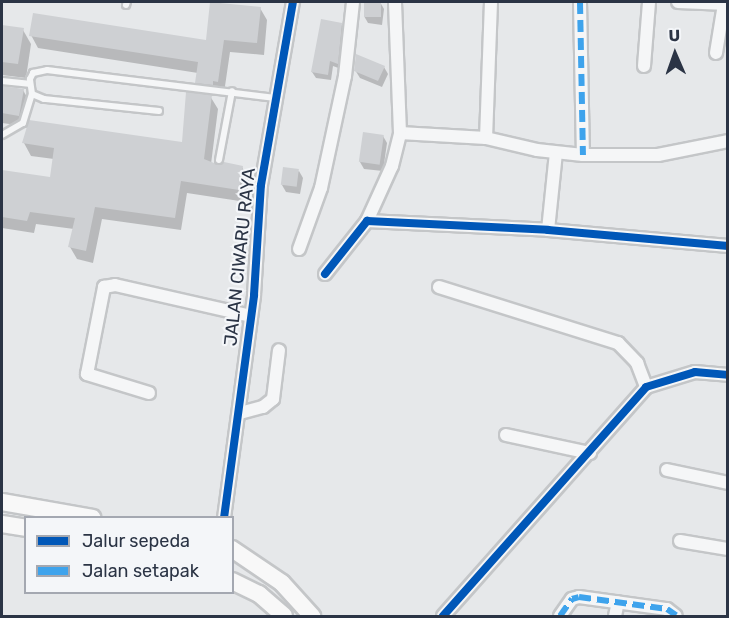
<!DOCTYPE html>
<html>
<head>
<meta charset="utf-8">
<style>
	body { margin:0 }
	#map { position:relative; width:729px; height:618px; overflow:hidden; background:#e6e8ea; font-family:Rubik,sans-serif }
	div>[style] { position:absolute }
	.shadow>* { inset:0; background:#0003 }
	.building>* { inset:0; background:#ced0d3; transform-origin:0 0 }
	.roads { filter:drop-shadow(2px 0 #c4c6c8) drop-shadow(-2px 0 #c4c6c8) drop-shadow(0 2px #c4c6c8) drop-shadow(0 -2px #c4c6c8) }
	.lane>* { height:6px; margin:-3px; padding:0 3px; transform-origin:3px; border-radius:3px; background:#f5f6f7 }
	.street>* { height:12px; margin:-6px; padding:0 6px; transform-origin:6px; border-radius:6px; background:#f5f6f7 }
	.secondary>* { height:16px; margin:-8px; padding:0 8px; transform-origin:8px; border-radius:8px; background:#f8f8f8 }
	.quiet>* { height:6px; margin-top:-3px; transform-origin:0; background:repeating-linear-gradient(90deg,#3ea3ec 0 12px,transparent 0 18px) }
	.cycleway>* { height:8px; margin:-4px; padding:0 4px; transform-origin:4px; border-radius:4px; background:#0057b8 }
	span { translate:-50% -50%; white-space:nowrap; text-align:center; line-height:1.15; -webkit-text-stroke:4.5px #f4f6f9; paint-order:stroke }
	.street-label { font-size:18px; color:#2b3445 }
	.frame { position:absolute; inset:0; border:3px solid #2b3445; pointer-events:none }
	.legend { position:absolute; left:24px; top:516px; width:210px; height:78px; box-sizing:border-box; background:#f4f6f9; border:2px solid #a4a8b1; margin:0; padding:8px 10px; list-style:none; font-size:18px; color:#2b3445 }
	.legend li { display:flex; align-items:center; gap:12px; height:30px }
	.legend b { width:30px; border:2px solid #a4a8b1 }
	.north { position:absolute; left:645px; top:24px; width:60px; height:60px; -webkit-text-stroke:4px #f4f6f9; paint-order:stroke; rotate:358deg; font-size:16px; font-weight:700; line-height:24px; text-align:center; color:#2b3445 }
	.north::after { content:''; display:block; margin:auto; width:21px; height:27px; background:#2b3445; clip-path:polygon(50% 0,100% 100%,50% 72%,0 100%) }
</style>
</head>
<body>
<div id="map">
	<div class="shadow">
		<i style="clip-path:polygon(366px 2px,380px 2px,384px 9px,382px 25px,368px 23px,364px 16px)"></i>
		<i style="clip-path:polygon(260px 8px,267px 20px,264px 55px,230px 52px,224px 93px,210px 96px,218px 109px,211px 164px,242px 167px,249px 180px,246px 202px,187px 193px,181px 230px,102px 219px,93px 263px,77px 259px,70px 247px,74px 229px,36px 224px,34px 233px,2px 228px,2px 172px,51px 179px,54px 159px,31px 156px,24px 143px,183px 144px,204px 96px,196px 83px,198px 73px,38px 48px,31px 35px,208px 42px)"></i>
		<i style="clip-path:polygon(341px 24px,345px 31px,341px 69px,333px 66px,331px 80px,316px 78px,312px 72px)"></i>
		<i style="clip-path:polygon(2px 27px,23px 30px,31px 44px,26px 78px,2px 75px)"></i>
		<i style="clip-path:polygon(384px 67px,388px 74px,382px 87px,360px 78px,355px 70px)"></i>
		<i style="clip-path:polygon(2px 88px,23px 90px,29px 101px,24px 126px,2px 123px)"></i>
		<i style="clip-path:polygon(383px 136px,387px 143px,383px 171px,364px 169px,360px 162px)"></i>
		<i style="clip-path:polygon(299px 171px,303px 178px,300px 194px,286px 192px,282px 185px)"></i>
	</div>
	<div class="building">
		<i style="clip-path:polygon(210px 2px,261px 7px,257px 43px,224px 40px,218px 82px,213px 81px,213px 85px,195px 83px,198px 62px,29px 36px,33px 13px,206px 40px)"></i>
		<i style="left:364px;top:2px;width:17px;height:15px"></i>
		<i style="clip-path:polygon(321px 19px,342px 23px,338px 64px,330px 61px,328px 75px,311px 72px)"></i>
		<i style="clip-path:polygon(2px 25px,24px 28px,18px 64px,2px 62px)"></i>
		<i style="clip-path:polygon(356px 54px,385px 66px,378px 81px,354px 71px)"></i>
		<i style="clip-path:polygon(2px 86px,24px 89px,19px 116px,2px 113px)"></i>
		<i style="clip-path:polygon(186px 92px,212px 95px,204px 159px,219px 165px,224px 162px,243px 166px,239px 190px,181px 181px,175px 218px,95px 207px,86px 251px,68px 247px,75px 218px,30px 212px,27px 221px,2px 217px,2px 170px,50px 177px,54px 148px,22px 143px,29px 120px,182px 142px)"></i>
		<i style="left:363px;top:132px;width:21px;height:30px;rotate:8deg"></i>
		<i style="left:283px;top:167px;width:16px;height:18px;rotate:7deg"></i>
	</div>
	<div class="roads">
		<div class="lane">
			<i style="left:126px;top:5px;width:3px;rotate:-72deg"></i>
			<i style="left:2px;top:81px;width:27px;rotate:6deg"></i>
			<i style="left:159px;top:111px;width:116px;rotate:-174deg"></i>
			<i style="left:44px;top:99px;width:13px;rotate:-157deg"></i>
			<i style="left:32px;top:94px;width:15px;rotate:-98deg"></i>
			<i style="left:30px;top:79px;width:7px;rotate:-63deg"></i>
			<i style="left:33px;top:73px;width:14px;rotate:-12deg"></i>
			<i style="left:47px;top:70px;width:230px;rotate:7deg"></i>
			<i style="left:2px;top:135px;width:24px;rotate:-30deg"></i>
			<i style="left:23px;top:123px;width:30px;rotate:-73deg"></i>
			<i style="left:219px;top:160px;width:70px;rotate:-79.3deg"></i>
		</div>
		<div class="street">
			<i style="left:491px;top:2px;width:136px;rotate:92.1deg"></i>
			<i style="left:486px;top:138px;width:52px;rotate:13.2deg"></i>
			<i style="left:537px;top:150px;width:46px;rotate:6.2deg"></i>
			<i style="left:583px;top:155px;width:75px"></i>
			<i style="left:658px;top:155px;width:71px;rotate:-11.3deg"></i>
			<i style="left:580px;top:2px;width:153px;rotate:88.9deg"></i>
			<i style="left:678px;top:2px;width:50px;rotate:2.3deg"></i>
			<i style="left:716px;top:53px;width:50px;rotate:-80.7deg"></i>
			<i style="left:644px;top:66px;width:64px;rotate:-85.5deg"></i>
			<i style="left:400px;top:133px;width:86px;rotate:3.3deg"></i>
			<i style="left:367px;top:221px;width:60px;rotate:-65.6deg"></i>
			<i style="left:392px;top:166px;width:34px;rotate:-76deg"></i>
			<i style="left:400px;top:133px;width:131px;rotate:-92.2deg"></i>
			<i style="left:548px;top:230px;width:77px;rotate:-84.1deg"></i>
			<i style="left:299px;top:249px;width:65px;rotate:-70.2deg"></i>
			<i style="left:321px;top:188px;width:115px;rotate:-77.9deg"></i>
			<i style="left:345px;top:76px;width:74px;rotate:-83.8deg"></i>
			<i style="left:325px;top:274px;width:68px;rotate:-51.6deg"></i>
			<i style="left:367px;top:221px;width:181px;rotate:2.8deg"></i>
			<i style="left:548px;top:230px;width:181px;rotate:5.1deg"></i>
			<i style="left:439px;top:287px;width:188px;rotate:17.4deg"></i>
			<i style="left:618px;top:343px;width:28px;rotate:46deg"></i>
			<i style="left:637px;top:363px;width:26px;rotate:69deg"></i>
			<i style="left:149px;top:393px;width:65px;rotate:-163deg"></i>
			<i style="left:87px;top:374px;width:89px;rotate:-78.9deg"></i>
			<i style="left:104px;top:287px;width:11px;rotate:-10deg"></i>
			<i style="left:115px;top:285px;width:139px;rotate:12.8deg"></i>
			<i style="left:240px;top:413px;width:24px;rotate:-15deg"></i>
			<i style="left:263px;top:407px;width:13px;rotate:-39deg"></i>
			<i style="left:273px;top:399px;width:49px;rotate:-83deg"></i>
			<i style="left:506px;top:435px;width:86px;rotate:12.1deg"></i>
			<i style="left:667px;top:470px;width:62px;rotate:12deg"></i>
			<i style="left:224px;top:518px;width:225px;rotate:-82.3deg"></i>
			<i style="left:254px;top:295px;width:110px;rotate:-86.4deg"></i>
			<i style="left:261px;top:185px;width:186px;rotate:-80.1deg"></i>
			<i style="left:680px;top:541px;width:49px;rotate:9.5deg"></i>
			<i style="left:443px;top:616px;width:306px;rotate:-48.4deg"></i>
			<i style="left:646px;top:387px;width:51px;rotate:-17deg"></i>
			<i style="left:695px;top:372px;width:33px;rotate:5deg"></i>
			<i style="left:560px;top:616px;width:21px;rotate:-55deg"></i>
			<i style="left:572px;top:599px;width:7px;rotate:-16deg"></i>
			<i style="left:579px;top:597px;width:89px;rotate:7.8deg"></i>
			<i style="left:667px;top:609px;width:11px;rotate:38deg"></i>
			<i style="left:615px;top:616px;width:14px;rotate:-78deg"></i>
		</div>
		<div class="secondary">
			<i style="left:2px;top:502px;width:92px;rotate:10deg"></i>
			<i style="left:2px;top:524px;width:24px;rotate:9deg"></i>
			<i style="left:232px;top:549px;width:60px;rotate:34.2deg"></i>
			<i style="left:282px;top:583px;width:45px;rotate:47.7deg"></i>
			<i style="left:232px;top:581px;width:30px;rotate:26deg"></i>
			<i style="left:259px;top:594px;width:33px;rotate:41deg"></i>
		</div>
	</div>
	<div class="quiet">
		<i style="left:580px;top:2px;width:153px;rotate:88.9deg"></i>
		<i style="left:560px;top:616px;width:21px;rotate:-55deg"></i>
		<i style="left:572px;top:599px;width:7px;rotate:-16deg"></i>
		<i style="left:579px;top:597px;width:89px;rotate:7.8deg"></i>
		<i style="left:667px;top:609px;width:11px;rotate:34deg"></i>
	</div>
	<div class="cycleway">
		<i style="left:325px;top:274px;width:68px;rotate:-51.6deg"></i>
		<i style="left:367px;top:221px;width:181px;rotate:2.8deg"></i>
		<i style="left:548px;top:230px;width:181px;rotate:5.1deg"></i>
		<i style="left:224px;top:518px;width:225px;rotate:-82.3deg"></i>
		<i style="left:254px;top:295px;width:110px;rotate:-86.4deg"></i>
		<i style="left:261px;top:185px;width:186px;rotate:-80.1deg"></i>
		<i style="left:443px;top:616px;width:306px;rotate:-48.4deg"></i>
		<i style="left:646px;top:387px;width:51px;rotate:-17deg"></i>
		<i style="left:695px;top:372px;width:33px;rotate:5deg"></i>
	</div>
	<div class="street-label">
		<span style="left:240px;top:257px;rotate:-84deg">JALAN CIWARU RAYA</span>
	</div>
	<div class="frame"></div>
	<ul class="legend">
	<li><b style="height:8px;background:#0057b8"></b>Jalur sepeda</li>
	<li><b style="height:8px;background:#3ea3ec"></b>Jalan setapak</li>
	</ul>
	<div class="north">U</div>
</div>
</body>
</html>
